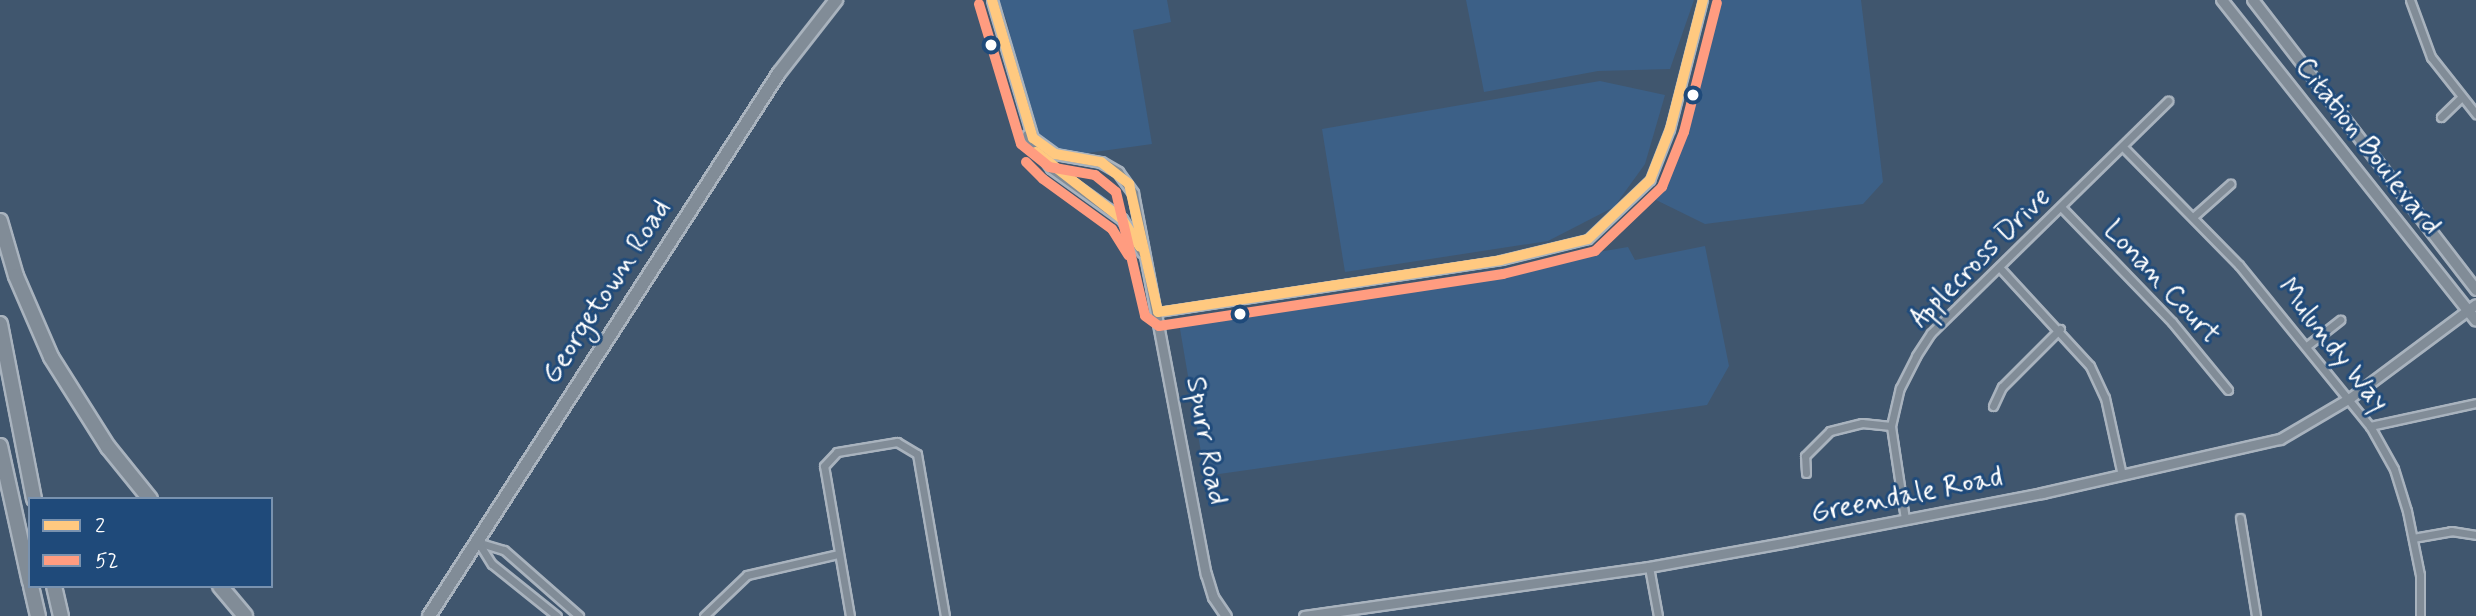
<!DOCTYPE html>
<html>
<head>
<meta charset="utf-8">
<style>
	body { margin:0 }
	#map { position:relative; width:2476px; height:616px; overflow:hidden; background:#40566e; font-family:Mynerve,sans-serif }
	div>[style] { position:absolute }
	.built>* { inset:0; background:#3c6087 }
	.roads { filter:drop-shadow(2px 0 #a9b3be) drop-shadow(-2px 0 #a9b3be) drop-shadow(0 2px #a9b3be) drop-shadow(0 -2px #a9b3be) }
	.minor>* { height:7px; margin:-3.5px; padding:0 3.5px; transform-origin:3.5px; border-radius:3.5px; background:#818c97 }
	.tertiary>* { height:9px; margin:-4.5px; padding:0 4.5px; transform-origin:4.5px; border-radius:4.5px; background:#818c97 }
	.secondary>* { height:10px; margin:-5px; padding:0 5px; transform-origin:5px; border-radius:5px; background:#818c97 }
	.primary>* { height:12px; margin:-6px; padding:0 6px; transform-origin:6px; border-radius:6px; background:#818c97 }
	.motorway>* { height:14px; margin:-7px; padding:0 7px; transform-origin:7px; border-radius:7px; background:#818c97 }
	.bus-1>* { height:10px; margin:-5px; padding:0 5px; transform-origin:5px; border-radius:5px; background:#ffc980 }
	.bus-2>* { height:10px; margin:-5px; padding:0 5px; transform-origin:5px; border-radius:5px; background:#ff9c80 }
	.dots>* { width:19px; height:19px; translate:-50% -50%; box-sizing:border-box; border:4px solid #1f4a7a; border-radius:50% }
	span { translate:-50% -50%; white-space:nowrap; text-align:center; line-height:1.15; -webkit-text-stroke:6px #1f4a7a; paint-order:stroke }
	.street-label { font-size:28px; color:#fff }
	.legend { position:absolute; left:28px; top:497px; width:245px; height:91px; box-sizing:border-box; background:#1f4a7a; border:2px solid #7992af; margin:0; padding:9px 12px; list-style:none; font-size:21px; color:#fff }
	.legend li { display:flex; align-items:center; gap:14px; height:35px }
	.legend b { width:35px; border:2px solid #7992af }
</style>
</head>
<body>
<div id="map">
	<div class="built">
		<i style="clip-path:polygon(999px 0,1167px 0,1171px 22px,1133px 30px,1152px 144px,1073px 155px,1044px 142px,1026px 117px,1008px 24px)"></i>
		<i style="clip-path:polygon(1466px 0,1694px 0,1670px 69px,1598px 71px,1484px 92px)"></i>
		<i style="clip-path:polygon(1721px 0,1861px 0,1883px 182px,1863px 204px,1705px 224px,1650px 197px,1674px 163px)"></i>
		<i style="clip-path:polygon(1600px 81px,1665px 95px,1645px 164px,1614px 207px,1548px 241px,1345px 272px,1322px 129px)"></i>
		<i style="clip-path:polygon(1705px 246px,1729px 366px,1707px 405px,1205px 476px,1179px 323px,1628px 247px,1635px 260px)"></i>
	</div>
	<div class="roads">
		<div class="minor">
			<i style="left:2410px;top:0;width:61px;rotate:69.8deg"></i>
			<i style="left:2431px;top:57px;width:73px;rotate:51.7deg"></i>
			<i style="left:2441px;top:117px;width:29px;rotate:-44deg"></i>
			<i style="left:2124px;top:148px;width:164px;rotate:45.5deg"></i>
			<i style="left:2239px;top:265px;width:208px;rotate:50.9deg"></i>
			<i style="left:2370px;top:426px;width:49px;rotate:60.8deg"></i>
			<i style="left:2394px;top:469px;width:44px;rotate:72.8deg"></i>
			<i style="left:2407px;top:511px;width:65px;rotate:78.5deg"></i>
			<i style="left:2420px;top:575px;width:41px;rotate:90deg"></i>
			<i style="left:2061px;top:207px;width:160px;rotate:46deg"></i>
			<i style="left:2172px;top:322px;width:88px;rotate:50.5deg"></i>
			<i style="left:2193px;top:217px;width:50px;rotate:-41.7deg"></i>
			<i style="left:1999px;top:267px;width:134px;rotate:47.4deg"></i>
			<i style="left:2090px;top:366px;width:35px;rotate:65deg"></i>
			<i style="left:2105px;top:398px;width:79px;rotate:77.6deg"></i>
			<i style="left:1158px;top:312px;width:347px;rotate:-8.6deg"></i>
			<i style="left:1501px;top:260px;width:89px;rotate:-13.6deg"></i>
			<i style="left:1588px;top:239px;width:86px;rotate:-43.6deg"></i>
			<i style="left:1650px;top:180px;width:55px;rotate:-68.6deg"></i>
			<i style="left:1670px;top:129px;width:133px;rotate:-75.7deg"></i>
			<i style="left:2308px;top:345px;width:41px;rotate:-38deg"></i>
			<i style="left:1993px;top:406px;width:21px;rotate:-65deg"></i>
			<i style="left:2002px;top:387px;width:82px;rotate:-45deg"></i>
			<i style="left:2370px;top:426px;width:108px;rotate:-12.2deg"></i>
			<i style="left:1806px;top:473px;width:17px;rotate:-93deg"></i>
			<i style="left:1805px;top:456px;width:35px;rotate:-45deg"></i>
			<i style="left:1830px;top:431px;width:33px;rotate:-14deg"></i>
			<i style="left:1862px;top:423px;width:29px;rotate:6deg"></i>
			<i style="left:2240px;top:518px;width:99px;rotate:80.7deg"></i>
			<i style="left:1905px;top:519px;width:94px;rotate:-98.6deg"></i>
			<i style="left:1891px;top:426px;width:39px;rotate:-77deg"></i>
			<i style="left:1900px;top:388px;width:36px;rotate:-63deg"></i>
			<i style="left:1916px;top:356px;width:27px;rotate:-57deg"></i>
			<i style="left:1931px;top:333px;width:332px;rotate:-44.4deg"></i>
			<i style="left:2413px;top:538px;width:39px;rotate:-10deg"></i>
			<i style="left:2451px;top:531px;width:25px;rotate:9deg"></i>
			<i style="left:477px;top:542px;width:28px;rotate:17deg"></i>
			<i style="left:504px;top:550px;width:100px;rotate:41.3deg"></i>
			<i style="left:478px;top:542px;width:26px;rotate:58deg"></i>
			<i style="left:492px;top:564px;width:83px;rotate:38.7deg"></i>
			<i style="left:1649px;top:567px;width:50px;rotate:79.6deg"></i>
			<i style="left:704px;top:616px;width:59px;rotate:-43.6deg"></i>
			<i style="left:747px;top:575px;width:93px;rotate:-13deg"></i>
			<i style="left:850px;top:616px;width:152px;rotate:-99.8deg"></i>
			<i style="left:824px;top:466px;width:19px;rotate:-47deg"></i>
			<i style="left:837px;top:452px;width:61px;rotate:-9.5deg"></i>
			<i style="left:897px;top:442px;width:23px;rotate:31deg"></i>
			<i style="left:917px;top:454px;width:164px;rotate:80.2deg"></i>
		</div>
		<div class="tertiary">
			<i style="left:992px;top:0;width:144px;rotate:73.5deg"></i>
			<i style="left:1033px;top:138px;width:27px;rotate:36deg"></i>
			<i style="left:1055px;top:154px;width:47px;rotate:9.9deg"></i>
			<i style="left:1101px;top:162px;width:20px;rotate:30deg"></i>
			<i style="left:1118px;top:172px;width:26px;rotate:54deg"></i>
			<i style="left:1133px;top:193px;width:388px;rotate:79.2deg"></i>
			<i style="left:1206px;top:574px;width:24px;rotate:73deg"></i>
			<i style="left:1213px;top:597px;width:23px;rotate:56deg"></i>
			<i style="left:1027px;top:135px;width:41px;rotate:54deg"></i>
			<i style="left:1051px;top:168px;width:87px;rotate:35.7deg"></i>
			<i style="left:1122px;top:219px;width:39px;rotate:59deg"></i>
			<i style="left:1304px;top:616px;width:348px;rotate:-8.1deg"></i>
			<i style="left:1649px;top:567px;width:146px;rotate:-10.2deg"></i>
			<i style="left:1793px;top:541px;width:254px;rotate:-10.9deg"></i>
			<i style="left:2042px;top:493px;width:244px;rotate:-12.8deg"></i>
			<i style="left:2280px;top:439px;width:81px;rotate:-30.4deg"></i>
			<i style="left:2350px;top:398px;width:157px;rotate:-36.7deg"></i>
		</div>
		<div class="secondary">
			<i style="left:2222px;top:0;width:409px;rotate:51.6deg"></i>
			<i style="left:2253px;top:0;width:366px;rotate:52.4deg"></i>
		</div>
		<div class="primary">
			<i style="left:429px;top:616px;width:646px;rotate:-57.2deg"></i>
			<i style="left:779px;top:73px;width:93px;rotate:-52deg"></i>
		</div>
		<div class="motorway">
			<i style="left:0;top:221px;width:57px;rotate:73.8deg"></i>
			<i style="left:16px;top:276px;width:88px;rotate:66.6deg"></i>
			<i style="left:51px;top:357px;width:107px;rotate:57.7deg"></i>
			<i style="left:108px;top:447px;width:67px;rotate:51.1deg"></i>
			<i style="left:0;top:324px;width:178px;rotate:79deg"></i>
			<i style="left:0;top:446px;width:139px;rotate:77.6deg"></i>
			<i style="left:31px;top:586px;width:31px;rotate:77deg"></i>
			<i style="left:54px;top:586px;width:31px;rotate:77deg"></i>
			<i style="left:220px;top:586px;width:39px;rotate:50deg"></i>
		</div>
	</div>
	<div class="bus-1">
		<i style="left:992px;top:0;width:144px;rotate:73.5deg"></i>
		<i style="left:1033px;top:138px;width:27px;rotate:36deg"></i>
		<i style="left:1055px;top:154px;width:47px;rotate:9.9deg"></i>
		<i style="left:1101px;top:162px;width:36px;rotate:38deg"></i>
		<i style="left:1129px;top:184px;width:131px;rotate:77.2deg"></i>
		<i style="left:1158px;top:312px;width:347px;rotate:-8.6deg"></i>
		<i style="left:1501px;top:260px;width:89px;rotate:-13.6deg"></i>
		<i style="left:1588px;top:239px;width:86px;rotate:-43.6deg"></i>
		<i style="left:1650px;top:180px;width:55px;rotate:-68.6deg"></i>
		<i style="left:1670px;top:129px;width:133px;rotate:-75.7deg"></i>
		<i style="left:1036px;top:152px;width:109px;rotate:37.9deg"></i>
		<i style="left:1122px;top:219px;width:33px;rotate:57deg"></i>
	</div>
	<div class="bus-2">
		<i style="left:979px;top:4px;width:146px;rotate:73.3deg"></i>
		<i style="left:1021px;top:144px;width:36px;rotate:39deg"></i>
		<i style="left:1049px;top:167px;width:47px;rotate:9.9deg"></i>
		<i style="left:1095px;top:175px;width:27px;rotate:39deg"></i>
		<i style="left:1116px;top:192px;width:127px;rotate:76.8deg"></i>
		<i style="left:1145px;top:316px;width:17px;rotate:36deg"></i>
		<i style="left:1159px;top:326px;width:348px;rotate:-8.6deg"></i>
		<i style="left:1503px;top:274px;width:95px;rotate:-14deg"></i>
		<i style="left:1595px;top:251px;width:93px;rotate:-43.7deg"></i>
		<i style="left:1662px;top:187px;width:59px;rotate:-68.2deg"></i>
		<i style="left:1684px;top:132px;width:133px;rotate:-75.7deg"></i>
		<i style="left:1026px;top:162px;width:24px;rotate:45deg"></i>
		<i style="left:1043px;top:179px;width:85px;rotate:35.9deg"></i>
		<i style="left:1112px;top:229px;width:31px;rotate:58deg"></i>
	</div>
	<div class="dots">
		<i style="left:991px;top:45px;background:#fff"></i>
		<i style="left:1693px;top:95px;background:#fff"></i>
		<i style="left:1240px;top:314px;background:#fff"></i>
	</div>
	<div class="street-label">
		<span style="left:2367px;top:147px;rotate:52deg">Citation Boulevard</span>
		<span style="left:1981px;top:258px;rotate:-45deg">Applecross Drive</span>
		<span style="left:2161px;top:283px;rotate:47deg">Lonan Court</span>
		<span style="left:607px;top:292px;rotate:-57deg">Georgetown Road</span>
		<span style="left:2332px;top:346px;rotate:52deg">Mulundy Way</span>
		<span style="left:1205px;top:441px;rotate:80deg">Spurr Road</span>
		<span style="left:1907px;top:496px;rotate:-11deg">Greendale Road</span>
	</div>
	<ul class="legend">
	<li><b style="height:9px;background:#ffc980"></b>2</li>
	<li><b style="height:9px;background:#ff9c80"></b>52</li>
	</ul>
</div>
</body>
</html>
